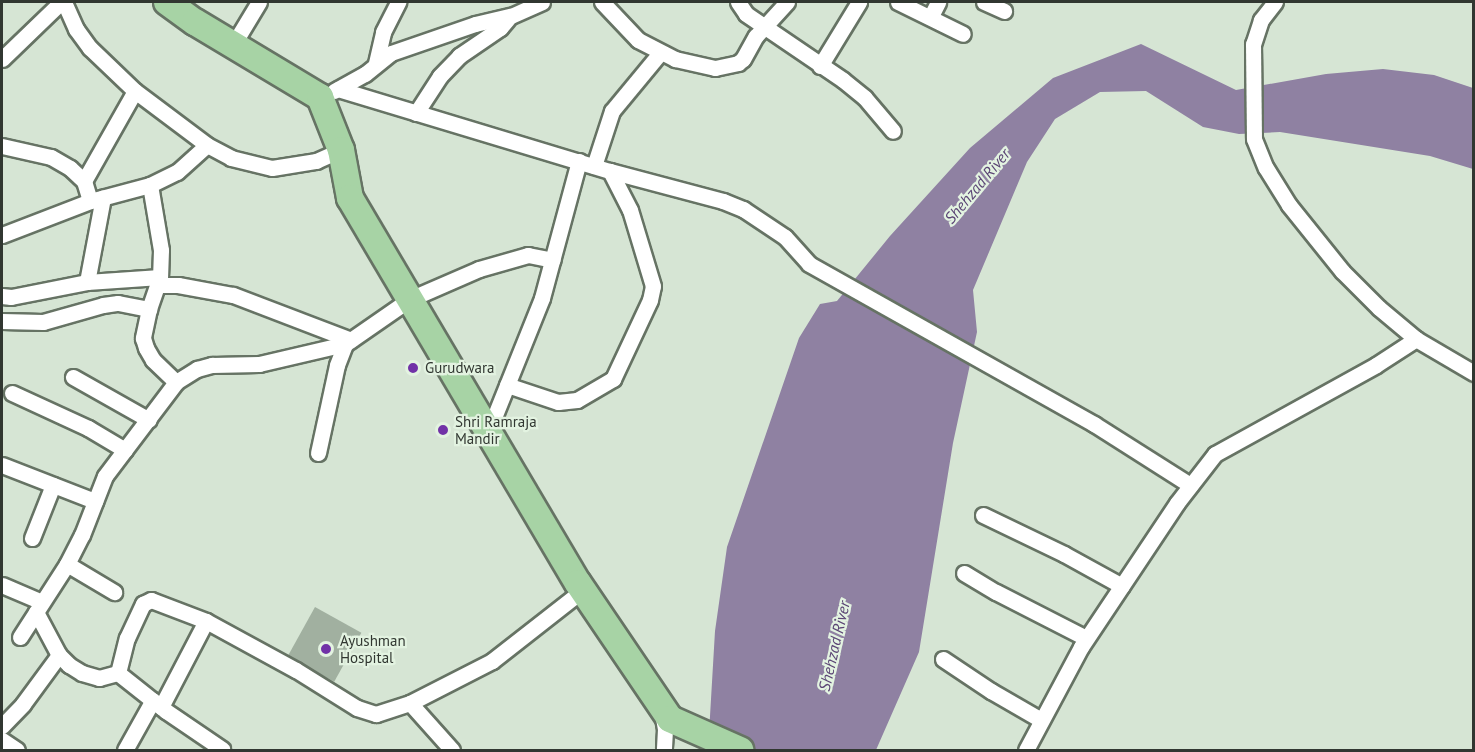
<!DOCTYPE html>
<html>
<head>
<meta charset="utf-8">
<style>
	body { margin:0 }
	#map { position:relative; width:1475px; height:752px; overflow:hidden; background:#d6e5d4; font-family:"PT Sans",sans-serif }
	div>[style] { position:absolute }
	.water>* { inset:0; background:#8f81a2 }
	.building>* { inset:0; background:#a1b0a0; transform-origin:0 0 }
	.roads { filter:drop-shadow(2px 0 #667364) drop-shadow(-2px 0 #667364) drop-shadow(0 2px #667364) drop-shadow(0 -2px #667364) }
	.minor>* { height:15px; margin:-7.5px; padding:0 7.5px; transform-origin:7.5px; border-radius:7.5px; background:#fff }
	.primary>* { height:26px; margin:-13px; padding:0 13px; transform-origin:13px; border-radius:13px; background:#a7d3a5 }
	.dots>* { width:16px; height:16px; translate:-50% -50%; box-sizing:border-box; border:3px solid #e3f3e1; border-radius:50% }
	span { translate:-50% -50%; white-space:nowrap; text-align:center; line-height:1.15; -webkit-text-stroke:4.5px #e3f3e1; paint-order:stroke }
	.poi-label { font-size:15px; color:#313731 }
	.left { translate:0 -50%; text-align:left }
	.water-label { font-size:16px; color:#5b4575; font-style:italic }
	.frame { position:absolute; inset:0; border:3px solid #313731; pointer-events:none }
</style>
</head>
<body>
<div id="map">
	<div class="water">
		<i style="clip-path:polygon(1141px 44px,1236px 90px,1326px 74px,1383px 69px,1434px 75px,1473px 88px,1473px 169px,1430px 156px,1280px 132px,1239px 134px,1203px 127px,1146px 91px,1100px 92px,1055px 119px,1027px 162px,973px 290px,977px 332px,953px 443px,919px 652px,876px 750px,708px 750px,715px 631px,727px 547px,799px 338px,820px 304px,837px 301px,890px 236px,970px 148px,1053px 78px)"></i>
	</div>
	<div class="building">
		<i style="left:315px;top:607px;width:53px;height:56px;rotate:29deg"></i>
	</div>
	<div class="roads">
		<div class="minor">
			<i style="left:64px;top:2px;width:30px;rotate:66deg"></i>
			<i style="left:76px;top:29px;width:24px;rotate:54deg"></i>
			<i style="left:90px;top:48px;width:62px;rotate:43.7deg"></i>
			<i style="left:135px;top:91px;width:90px;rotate:36.9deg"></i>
			<i style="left:207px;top:145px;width:27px;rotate:28deg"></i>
			<i style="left:231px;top:158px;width:42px;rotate:13.7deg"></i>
			<i style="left:272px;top:168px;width:45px;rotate:-9deg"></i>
			<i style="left:316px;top:161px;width:27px;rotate:-24deg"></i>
			<i style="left:602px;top:2px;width:52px;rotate:46.5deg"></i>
			<i style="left:638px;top:40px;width:42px;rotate:27.2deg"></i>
			<i style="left:675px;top:59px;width:41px;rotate:12.7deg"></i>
			<i style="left:715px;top:68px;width:24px;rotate:-12deg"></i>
			<i style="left:738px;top:63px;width:6px;rotate:-39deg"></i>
			<i style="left:743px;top:59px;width:26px;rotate:-61deg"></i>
			<i style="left:756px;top:36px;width:46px;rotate:-47.6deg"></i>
			<i style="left:738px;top:2px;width:14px;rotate:56deg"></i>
			<i style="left:746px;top:14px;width:117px;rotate:34.2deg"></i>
			<i style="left:843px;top:80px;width:28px;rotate:39deg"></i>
			<i style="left:865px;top:98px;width:43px;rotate:49.7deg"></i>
			<i style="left:898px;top:2px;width:72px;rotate:26.2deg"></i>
			<i style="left:984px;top:2px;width:22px;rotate:24deg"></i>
			<i style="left:1275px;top:2px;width:23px;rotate:128deg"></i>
			<i style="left:1261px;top:20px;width:25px;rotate:108deg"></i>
			<i style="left:1253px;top:44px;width:95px;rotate:89.4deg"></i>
			<i style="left:1254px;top:139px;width:31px;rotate:68deg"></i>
			<i style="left:1266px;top:168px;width:44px;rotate:58.1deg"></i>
			<i style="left:1289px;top:205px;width:85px;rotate:51.2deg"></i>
			<i style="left:1342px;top:271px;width:52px;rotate:45deg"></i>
			<i style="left:1379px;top:308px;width:48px;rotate:40deg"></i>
			<i style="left:1416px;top:339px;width:67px;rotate:30.4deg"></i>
			<i style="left:931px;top:16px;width:16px;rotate:-63deg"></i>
			<i style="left:233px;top:45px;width:50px;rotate:-58.8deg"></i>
			<i style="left:2px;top:59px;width:82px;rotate:-44deg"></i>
			<i style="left:376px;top:63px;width:32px;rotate:-77deg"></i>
			<i style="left:383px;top:32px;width:34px;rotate:-63deg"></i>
			<i style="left:820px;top:66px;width:75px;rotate:-58.6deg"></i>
			<i style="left:338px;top:89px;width:284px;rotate:16.8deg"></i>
			<i style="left:610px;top:171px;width:117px;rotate:14.9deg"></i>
			<i style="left:723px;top:201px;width:22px;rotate:22deg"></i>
			<i style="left:743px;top:209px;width:50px;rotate:33.7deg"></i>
			<i style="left:785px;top:237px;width:36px;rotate:48deg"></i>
			<i style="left:809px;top:264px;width:327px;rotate:29.3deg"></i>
			<i style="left:1094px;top:424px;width:114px;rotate:32.4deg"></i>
			<i style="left:334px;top:91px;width:35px;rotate:-29deg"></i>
			<i style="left:365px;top:74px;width:33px;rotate:-39deg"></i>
			<i style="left:391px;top:53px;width:89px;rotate:-19deg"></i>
			<i style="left:475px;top:24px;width:37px;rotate:-13deg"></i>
			<i style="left:511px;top:16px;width:34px;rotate:-24deg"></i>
			<i style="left:416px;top:113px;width:44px;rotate:-57deg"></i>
			<i style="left:440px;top:76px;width:28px;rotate:-46deg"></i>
			<i style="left:459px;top:56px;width:50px;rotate:-34.3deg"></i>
			<i style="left:500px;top:28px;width:11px;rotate:-49deg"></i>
			<i style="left:2px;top:146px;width:50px;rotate:12.7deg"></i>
			<i style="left:51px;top:157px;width:22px;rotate:30deg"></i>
			<i style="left:70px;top:168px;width:19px;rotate:43deg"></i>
			<i style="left:84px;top:181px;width:21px;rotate:73deg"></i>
			<i style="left:594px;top:166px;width:58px;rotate:-71.9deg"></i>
			<i style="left:612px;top:111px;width:75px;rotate:-50.4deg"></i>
			<i style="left:84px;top:181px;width:103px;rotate:-60.5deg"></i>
			<i style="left:150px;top:185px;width:66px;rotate:80.4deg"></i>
			<i style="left:161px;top:250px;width:27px;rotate:92deg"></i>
			<i style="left:160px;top:277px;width:34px;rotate:109deg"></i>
			<i style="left:149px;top:309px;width:30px;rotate:102deg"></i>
			<i style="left:143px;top:338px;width:10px;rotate:73deg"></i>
			<i style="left:146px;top:348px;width:14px;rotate:60deg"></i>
			<i style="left:153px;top:360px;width:32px;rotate:44deg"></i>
			<i style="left:2px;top:235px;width:94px;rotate:-21.1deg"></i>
			<i style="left:90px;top:201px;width:62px;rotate:-14.9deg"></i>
			<i style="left:150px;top:185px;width:30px;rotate:-26deg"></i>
			<i style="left:177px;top:172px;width:40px;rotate:-42deg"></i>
			<i style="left:87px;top:282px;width:86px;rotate:-79.3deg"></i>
			<i style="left:158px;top:285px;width:20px"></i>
			<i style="left:178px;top:285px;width:56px;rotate:10.3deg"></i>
			<i style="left:233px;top:295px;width:126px;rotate:20.9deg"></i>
			<i style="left:2px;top:296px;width:9px;rotate:6deg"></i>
			<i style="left:11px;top:297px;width:77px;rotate:-11.2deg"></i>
			<i style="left:87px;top:282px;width:73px;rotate:-3.9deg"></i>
			<i style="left:2px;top:321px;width:41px;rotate:1.4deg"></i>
			<i style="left:43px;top:322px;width:62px;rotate:-15.8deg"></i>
			<i style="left:103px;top:305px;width:15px;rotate:-8deg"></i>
			<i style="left:118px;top:303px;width:32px;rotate:11deg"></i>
			<i style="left:73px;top:377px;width:87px;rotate:29.5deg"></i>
			<i style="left:507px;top:385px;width:54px;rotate:18.4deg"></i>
			<i style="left:558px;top:402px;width:19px;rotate:-6deg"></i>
			<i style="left:577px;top:400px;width:42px;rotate:-30.3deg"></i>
			<i style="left:613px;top:379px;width:87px;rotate:-64.9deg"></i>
			<i style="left:650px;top:300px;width:14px;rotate:-78deg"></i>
			<i style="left:653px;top:286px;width:79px;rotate:-106.8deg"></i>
			<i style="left:630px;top:210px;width:44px;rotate:-117.1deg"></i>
			<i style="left:12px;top:393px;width:84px;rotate:24.7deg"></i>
			<i style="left:88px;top:428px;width:43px;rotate:30.7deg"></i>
			<i style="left:489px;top:430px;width:142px;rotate:-68.1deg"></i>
			<i style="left:542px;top:298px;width:142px;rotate:-74.9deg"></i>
			<i style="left:318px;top:453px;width:90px;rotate:-77.8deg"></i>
			<i style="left:337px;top:365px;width:22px;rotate:-69deg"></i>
			<i style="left:2px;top:465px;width:100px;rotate:21.2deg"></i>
			<i style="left:983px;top:515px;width:90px;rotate:25.7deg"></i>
			<i style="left:1064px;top:554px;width:66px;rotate:28.9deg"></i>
			<i style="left:32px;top:538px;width:57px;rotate:-68.4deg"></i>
			<i style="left:67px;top:564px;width:55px;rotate:30.8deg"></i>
			<i style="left:964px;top:573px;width:37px;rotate:31deg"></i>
			<i style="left:996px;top:592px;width:101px;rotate:27.1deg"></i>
			<i style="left:2px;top:585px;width:43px;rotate:23deg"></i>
			<i style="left:36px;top:612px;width:49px;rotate:61.9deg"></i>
			<i style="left:59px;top:655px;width:14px;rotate:45deg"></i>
			<i style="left:69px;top:665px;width:15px;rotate:32deg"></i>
			<i style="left:82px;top:673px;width:18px;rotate:16deg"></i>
			<i style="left:99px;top:678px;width:20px;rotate:-15deg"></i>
			<i style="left:20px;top:637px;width:87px;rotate:-57.2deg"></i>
			<i style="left:67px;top:564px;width:33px;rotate:-63deg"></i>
			<i style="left:82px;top:535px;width:63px;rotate:-68.7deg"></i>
			<i style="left:105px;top:476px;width:118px;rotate:-52.9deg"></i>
			<i style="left:176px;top:382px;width:25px;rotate:-32deg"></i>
			<i style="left:197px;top:369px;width:16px;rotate:-15deg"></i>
			<i style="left:212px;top:365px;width:47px;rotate:-1.2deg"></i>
			<i style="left:259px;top:364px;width:88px;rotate:-13.1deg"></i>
			<i style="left:345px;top:344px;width:79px;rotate:-34.7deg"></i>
			<i style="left:410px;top:299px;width:75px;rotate:-23.5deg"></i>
			<i style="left:479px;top:269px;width:51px;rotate:-15.9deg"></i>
			<i style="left:528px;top:255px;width:25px;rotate:11deg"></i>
			<i style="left:943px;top:659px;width:58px;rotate:33.7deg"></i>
			<i style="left:991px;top:691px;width:58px;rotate:30.1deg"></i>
			<i style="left:118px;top:673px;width:36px;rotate:-76deg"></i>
			<i style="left:127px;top:638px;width:38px;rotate:-65deg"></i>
			<i style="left:143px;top:604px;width:9px;rotate:-27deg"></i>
			<i style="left:151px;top:600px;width:59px;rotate:20.9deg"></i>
			<i style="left:206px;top:621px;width:102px;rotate:28.6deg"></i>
			<i style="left:296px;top:670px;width:72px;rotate:31.9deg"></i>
			<i style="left:357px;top:708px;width:20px;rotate:18deg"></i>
			<i style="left:376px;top:714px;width:36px;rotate:-18deg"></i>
			<i style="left:410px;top:703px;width:92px;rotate:-27.1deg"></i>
			<i style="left:492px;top:661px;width:115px;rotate:-38deg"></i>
			<i style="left:118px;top:673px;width:61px;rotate:38.4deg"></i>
			<i style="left:166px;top:711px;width:68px;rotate:34.2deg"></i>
			<i style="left:410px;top:703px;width:63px;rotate:48.2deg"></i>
			<i style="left:161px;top:707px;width:97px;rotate:-62.4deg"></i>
			<i style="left:662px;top:712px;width:17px;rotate:80deg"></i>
			<i style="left:665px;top:729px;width:21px;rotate:93deg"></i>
			<i style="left:2px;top:726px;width:30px;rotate:-46deg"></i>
			<i style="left:23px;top:704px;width:61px;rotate:-53.7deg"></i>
			<i style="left:2px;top:740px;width:18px;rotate:34deg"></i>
			<i style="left:125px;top:750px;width:57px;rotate:-60.8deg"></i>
			<i style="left:1026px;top:750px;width:117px;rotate:-61.9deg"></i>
			<i style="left:1081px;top:647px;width:173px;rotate:-56.3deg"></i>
			<i style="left:1177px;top:503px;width:62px;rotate:-52.2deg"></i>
			<i style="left:1215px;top:454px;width:184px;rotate:-28.9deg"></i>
			<i style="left:1376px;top:365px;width:48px;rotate:-33deg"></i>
		</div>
		<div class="primary">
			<i style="left:167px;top:2px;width:34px;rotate:36deg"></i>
			<i style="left:195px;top:22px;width:146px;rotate:31deg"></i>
			<i style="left:320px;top:97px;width:57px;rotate:68.4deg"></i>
			<i style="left:341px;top:150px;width:49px;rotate:79.4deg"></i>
			<i style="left:350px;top:198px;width:447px;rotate:59.4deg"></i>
			<i style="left:578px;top:583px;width:164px;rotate:55.9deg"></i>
			<i style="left:670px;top:719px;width:77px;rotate:23.9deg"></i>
		</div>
	</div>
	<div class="dots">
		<i style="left:413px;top:368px;background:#7132a7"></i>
		<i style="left:443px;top:430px;background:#7132a7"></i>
		<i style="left:326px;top:649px;background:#7132a7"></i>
	</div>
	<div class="poi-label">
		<span class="left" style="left:425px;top:368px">Gurudwara</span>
		<span class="left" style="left:455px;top:430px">Shri Ramraja<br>Mandir</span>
		<span class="left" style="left:340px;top:649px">Ayushman<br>Hospital</span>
	</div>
	<div class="water-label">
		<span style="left:977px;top:186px;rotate:-50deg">Shehzad River</span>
		<span style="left:834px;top:646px;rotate:-77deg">Shehzad River</span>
	</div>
	<div class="frame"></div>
</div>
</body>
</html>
